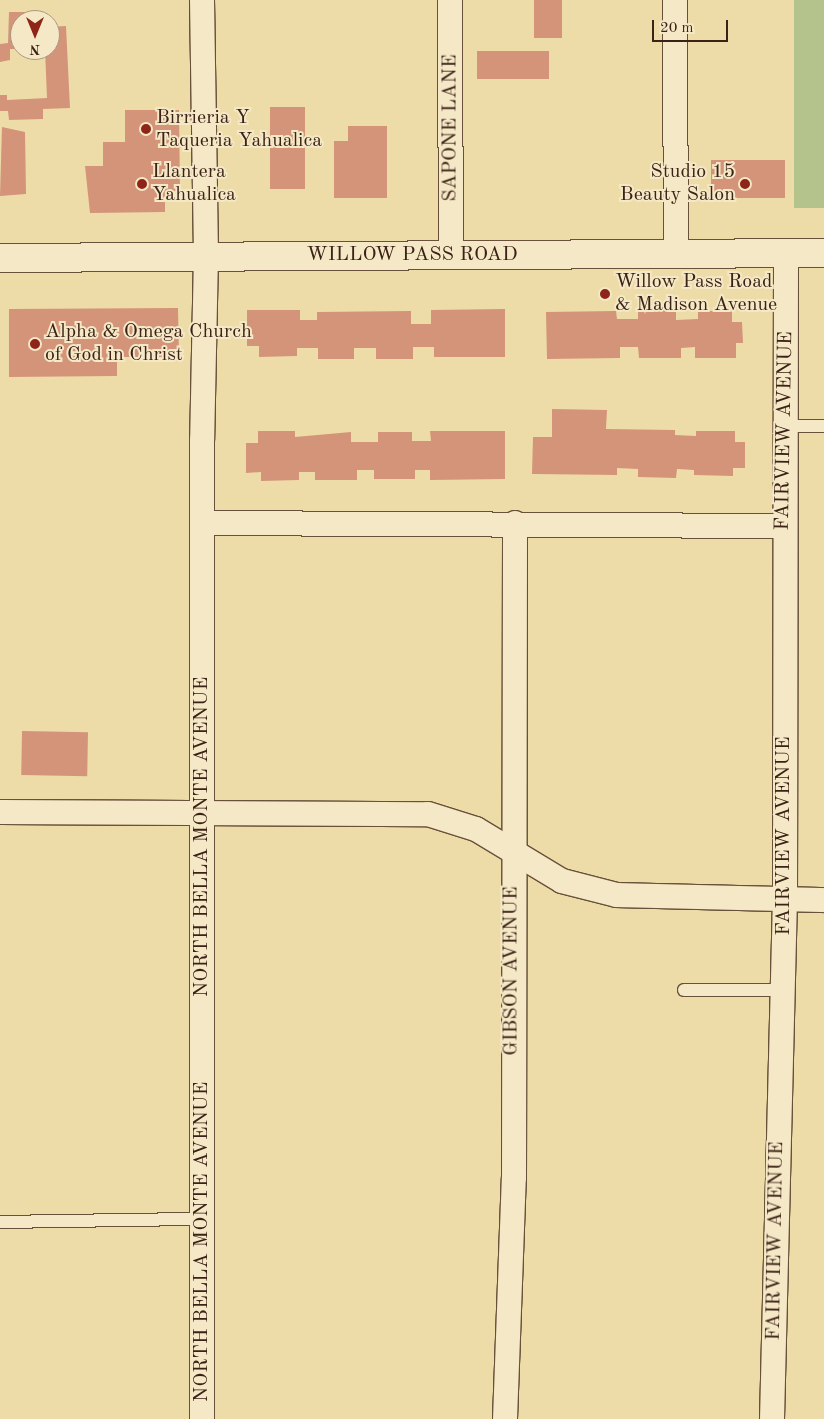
<!DOCTYPE html>
<html>
<head>
<meta charset="utf-8">
<style>
	body { margin:0 }
	#map { position:relative; width:824px; height:1419px; overflow:hidden; background:#eedca8; font-family:"Old Standard TT",serif }
	div>[style] { position:absolute }
	.green>* { inset:0; background:#b4c28b; transform-origin:0 0 }
	.building>* { inset:0; background:#d3947a; transform-origin:0 0 }
	.roads { filter:drop-shadow(1px 0 #68503a) drop-shadow(-1px 0 #68503a) drop-shadow(0 1px #68503a) drop-shadow(0 -1px #68503a) }
	.service>* { height:12px; margin:-6px; padding:0 6px; transform-origin:6px; border-radius:6px; background:#f4e8c6 }
	.minor>* { height:24px; margin:-12px; padding:0 12px; transform-origin:12px; border-radius:12px; background:#f4e8c6 }
	.secondary>* { height:28px; margin:-14px; padding:0 14px; transform-origin:14px; border-radius:14px; background:#f4e8c6 }
	.dots>* { width:14px; height:14px; translate:-50% -50%; box-sizing:border-box; border:2px solid #f4e8c6; border-radius:50% }
	span { translate:-50% -50%; white-space:nowrap; text-align:center; line-height:1.15; -webkit-text-stroke:4px #f4e8c6; paint-order:stroke }
	.poi-label { font-size:20px; color:#3b2116 }
	.left { translate:0 -50%; text-align:left }
	.right { translate:-100% -50%; text-align:right }
	.street-label { font-size:20px; color:#3b2116 }
	.north { position:absolute; left:10px; top:10px; width:50px; height:50px; box-sizing:border-box; background:#f4e8c6; border:1px solid #aa9880; border-radius:50%; rotate:180deg; font-size:14px; font-weight:700; line-height:20px; text-align:center; color:#3b2116 }
	.north::after { content:''; display:block; margin:auto; width:18px; height:22px; background:#8f2418; clip-path:polygon(50% 0,100% 100%,50% 72%,0 100%) }
	.scale { position:absolute; left:652px; top:20px; width:76px; height:22px; box-sizing:border-box; border:2px solid #3b2116; border-top:0; padding-left:6px; font-size:15px; line-height:18px; white-space:nowrap; color:#3b2116; -webkit-text-stroke:4px #f4e8c6; paint-order:stroke }
</style>
</head>
<body>
<div id="map">
	<div class="green">
		<i style="left:794px;top:0;width:30px;height:208px"></i>
	</div>
	<div class="building">
		<i style="left:534px;top:0;width:28px;height:38px"></i>
		<i style="clip-path:polygon(9px 12px,40px 12px,40px 20px,20px 20px,20px 49px,10px 49px,10px 60px,0 62px,0 44px,8px 43px)"></i>
		<i style="clip-path:polygon(66px 26px,70px 108px,43px 109px,43px 119px,9px 120px,8px 111px,0 111px,0 95px,7px 95px,7px 100px,47px 98px,45px 50px,50px 50px,50px 27px)"></i>
		<i style="left:549px;top:51px;width:28px;height:72px;rotate:90deg"></i>
		<i style="left:270px;top:107px;width:35px;height:82px"></i>
		<i style="clip-path:polygon(125px 110px,179px 110px,180px 191px,165px 191px,165px 212px,90px 213px,85px 166px,103px 166px,103px 142px,125px 142px)"></i>
		<i style="clip-path:polygon(348px 126px,387px 126px,387px 198px,334px 198px,334px 141px,348px 141px)"></i>
		<i style="clip-path:polygon(2px 127px,25px 132px,26px 194px,0 196px)"></i>
		<i style="left:711px;top:160px;width:74px;height:38px"></i>
		<i style="clip-path:polygon(178px 308px,179px 357px,117px 357px,117px 376px,9px 377px,9px 309px)"></i>
		<i style="clip-path:polygon(505px 309px,505px 357px,434px 357px,434px 347px,413px 347px,413px 359px,376px 359px,376px 348px,354px 348px,354px 359px,318px 359px,318px 348px,297px 348px,297px 356px,259px 357px,259px 346px,247px 346px,247px 310px,300px 310px,300px 320px,317px 320px,317px 312px,411px 311px,411px 324px,431px 324px,431px 310px)"></i>
		<i style="clip-path:polygon(638px 310px,676px 310px,676px 320px,698px 319px,698px 311px,732px 311px,732px 322px,742px 322px,743px 343px,736px 343px,736px 358px,695px 358px,695px 347px,681px 348px,681px 358px,639px 358px,638px 347px,620px 347px,620px 358px,547px 359px,546px 312px,616px 311px,617px 319px,638px 319px)"></i>
		<i style="clip-path:polygon(552px 409px,607px 410px,606px 429px,675px 430px,675px 435px,696px 436px,696px 431px,735px 431px,735px 442px,745px 442px,745px 468px,733px 468px,733px 476px,694px 475px,694px 470px,677px 469px,676px 478px,638px 477px,638px 469px,617px 468px,617px 475px,532px 474px,533px 437px,552px 437px)"></i>
		<i style="clip-path:polygon(258px 431px,295px 431px,295px 437px,351px 432px,351px 442px,378px 442px,378px 432px,412px 432px,412px 441px,431px 441px,430px 431px,505px 431px,505px 479px,430px 480px,430px 470px,415px 470px,415px 479px,374px 479px,374px 470px,357px 470px,357px 480px,315px 480px,315px 472px,299px 472px,299px 480px,261px 481px,261px 472px,246px 473px,246px 443px,258px 443px)"></i>
		<i style="left:22px;top:731px;width:66px;height:44px;rotate:1deg"></i>
	</div>
	<div class="roads">
		<div class="service">
			<i style="left:787px;top:426px;width:37px"></i>
			<i style="left:684px;top:990px;width:98px"></i>
			<i style="left:0;top:1222px;width:202px;rotate:-0.9deg"></i>
		</div>
		<div class="minor">
			<i style="left:202px;top:0;width:255px;rotate:89.1deg"></i>
			<i style="left:206px;top:255px;width:185px;rotate:91.2deg"></i>
			<i style="left:202px;top:440px;width:979px;rotate:90deg"></i>
			<i style="left:450px;top:0;width:255px;rotate:89.8deg"></i>
			<i style="left:675px;top:0;width:254px;rotate:89.8deg"></i>
			<i style="left:204px;top:523px;width:580px;rotate:0.3deg"></i>
			<i style="left:0;top:812px;width:428px;rotate:0.3deg"></i>
			<i style="left:428px;top:814px;width:50px;rotate:17.4deg"></i>
			<i style="left:476px;top:829px;width:100px;rotate:31.2deg"></i>
			<i style="left:562px;top:881px;width:57px;rotate:14.3deg"></i>
			<i style="left:617px;top:895px;width:207px;rotate:1.4deg"></i>
			<i style="left:505px;top:1419px;width:241px;rotate:-87.9deg"></i>
			<i style="left:514px;top:1178px;width:655px;rotate:-89.91deg"></i>
			<i style="left:772px;top:1419px;width:519px;rotate:-88.57deg"></i>
			<i style="left:785px;top:900px;width:646px;rotate:-89.91deg"></i>
		</div>
		<div class="secondary">
			<i style="left:0;top:258px;width:824px;rotate:-0.35deg"></i>
		</div>
	</div>
	<div class="dots">
		<i style="left:146px;top:129px;background:#8f2418"></i>
		<i style="left:142px;top:184px;background:#8f2418"></i>
		<i style="left:745px;top:184px;background:#8f2418"></i>
		<i style="left:605px;top:294px;background:#8f2418"></i>
		<i style="left:35px;top:344px;background:#8f2418"></i>
	</div>
	<div class="poi-label">
		<span class="left" style="left:156px;top:130px">Birrieria Y<br>Taqueria Yahualica</span>
		<span class="left" style="left:152px;top:184px">Llantera<br>Yahualica</span>
		<span class="right" style="left:735px;top:184px">Studio 15<br>Beauty Salon</span>
		<span class="left" style="left:615px;top:294px">Willow Pass Road<br>&amp; Madison Avenue</span>
		<span class="left" style="left:45px;top:344px">Alpha &amp; Omega Church<br>of God in Christ</span>
	</div>
	<div class="street-label">
		<span style="left:451px;top:128px;rotate:-90deg">SAPONE LANE</span>
		<span style="left:412px;top:255px">WILLOW PASS ROAD</span>
		<span style="left:785px;top:431px;rotate:-89deg">FAIRVIEW AVENUE</span>
		<span style="left:784px;top:836px;rotate:-90deg">FAIRVIEW AVENUE</span>
		<span style="left:202px;top:837px;rotate:-90deg">NORTH BELLA MONTE AVENUE</span>
		<span style="left:512px;top:971px;rotate:-90deg">GIBSON AVENUE</span>
		<span style="left:776px;top:1241px;rotate:-89deg">FAIRVIEW AVENUE</span>
		<span style="left:202px;top:1242px;rotate:-90deg">NORTH BELLA MONTE AVENUE</span>
	</div>
	<div class="north">N</div>
	<div class="scale">20 m</div>
</div>
</body>
</html>
